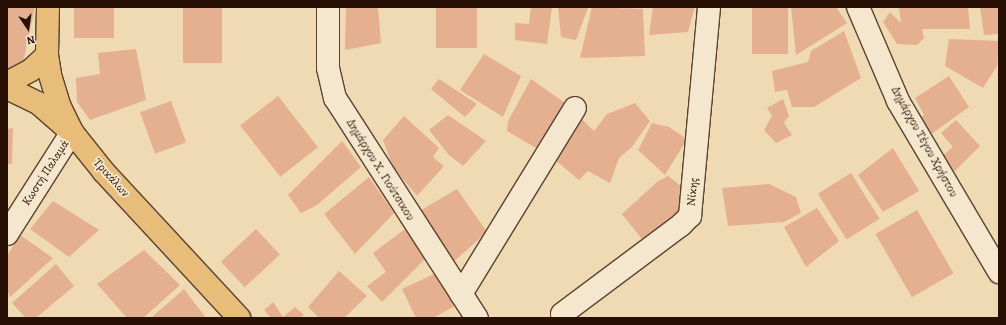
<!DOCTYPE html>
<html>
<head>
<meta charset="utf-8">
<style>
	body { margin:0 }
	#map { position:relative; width:1006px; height:325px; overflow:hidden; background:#efdab3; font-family:Alegreya,serif }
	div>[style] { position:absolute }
	.building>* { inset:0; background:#e5b090; transform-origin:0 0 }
	.roads { filter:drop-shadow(1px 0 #5a4230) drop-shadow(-1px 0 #5a4230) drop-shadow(0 1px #5a4230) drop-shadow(0 -1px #5a4230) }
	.minor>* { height:22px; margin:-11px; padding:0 11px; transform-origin:11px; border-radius:11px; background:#f5e7ce }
	.major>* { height:22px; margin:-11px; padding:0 11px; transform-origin:11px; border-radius:11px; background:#e8bd7a }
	span { translate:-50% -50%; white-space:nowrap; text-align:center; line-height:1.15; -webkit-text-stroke:3.5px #f5e7ce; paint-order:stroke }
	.street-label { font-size:12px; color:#281004 }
	.frame { position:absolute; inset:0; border:8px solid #281004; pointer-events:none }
	.north { position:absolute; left:8px; top:8px; width:40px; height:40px; -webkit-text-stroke:3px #f5e7ce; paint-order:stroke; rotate:167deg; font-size:11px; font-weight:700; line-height:16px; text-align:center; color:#281004 }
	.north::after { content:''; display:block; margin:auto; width:14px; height:18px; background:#281004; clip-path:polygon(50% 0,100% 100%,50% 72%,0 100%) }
</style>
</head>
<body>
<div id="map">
	<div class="building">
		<i style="clip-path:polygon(7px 7px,35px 7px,23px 64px,7px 74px)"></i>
		<i style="left:74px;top:7px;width:40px;height:31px"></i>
		<i style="left:183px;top:7px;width:39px;height:56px"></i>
		<i style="clip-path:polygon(346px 7px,378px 7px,381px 43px,345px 50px)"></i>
		<i style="left:436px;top:7px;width:41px;height:41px"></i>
		<i style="clip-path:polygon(531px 7px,552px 7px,547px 44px,515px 40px,515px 23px,529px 24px)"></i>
		<i style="clip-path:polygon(558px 7px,588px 8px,576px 40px,561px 37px)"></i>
		<i style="clip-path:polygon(592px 7px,643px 9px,645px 56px,580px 58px)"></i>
		<i style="clip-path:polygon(653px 7px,695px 7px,688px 32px,649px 35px)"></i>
		<i style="left:752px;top:7px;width:36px;height:47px"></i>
		<i style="clip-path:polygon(791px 7px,836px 7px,847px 23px,796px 55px)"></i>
		<i style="clip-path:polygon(899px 7px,968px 7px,970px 29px,922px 29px,924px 38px,917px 45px,897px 44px,883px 22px,890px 12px,901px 23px)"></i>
		<i style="clip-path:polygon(980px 7px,999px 7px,999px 34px,984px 35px)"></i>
		<i style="clip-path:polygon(844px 31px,861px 78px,814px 107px,792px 107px,787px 90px,775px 92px,772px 71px,808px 62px,811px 51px)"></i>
		<i style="clip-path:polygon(949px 39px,999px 41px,997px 66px,983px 88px,945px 66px)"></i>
		<i style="clip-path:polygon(136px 49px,146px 100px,90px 120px,77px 102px,76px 78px,100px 74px,98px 53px)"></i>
		<i style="clip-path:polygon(484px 54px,521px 76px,503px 117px,460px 90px)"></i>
		<i style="clip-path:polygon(949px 76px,969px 107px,930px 135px,919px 120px,924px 115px,915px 98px)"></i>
		<i style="clip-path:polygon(439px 79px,477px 104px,465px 117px,431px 89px)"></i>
		<i style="clip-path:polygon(531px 79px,565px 103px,536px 148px,507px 131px,508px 121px)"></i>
		<i style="left:278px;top:96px;width:65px;height:48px;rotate:52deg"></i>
		<i style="clip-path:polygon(783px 99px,789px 116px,784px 123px,792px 135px,776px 143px,764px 130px,772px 116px,767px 108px)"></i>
		<i style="left:171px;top:101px;width:44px;height:33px;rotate:70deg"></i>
		<i style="clip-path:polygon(635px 103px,650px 121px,632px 147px,619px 158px,610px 183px,588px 171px,579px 180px,554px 159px,581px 118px,594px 131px,607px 114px)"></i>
		<i style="clip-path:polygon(448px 115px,486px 141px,463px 166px,449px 155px,429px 130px)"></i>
		<i style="clip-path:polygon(404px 116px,439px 148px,433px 157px,444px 166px,417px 196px,393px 167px,383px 140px)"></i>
		<i style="clip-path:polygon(956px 120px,980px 146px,951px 175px,938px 159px,953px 147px,941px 133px)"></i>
		<i style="clip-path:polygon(652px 123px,669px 127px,687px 139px,665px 175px,638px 150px)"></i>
		<i style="clip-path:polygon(13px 128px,12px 164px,7px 164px,7px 129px)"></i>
		<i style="clip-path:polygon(342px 141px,361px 167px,317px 205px,301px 213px,288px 195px)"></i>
		<i style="clip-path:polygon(893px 148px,919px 191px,883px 212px,858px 175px)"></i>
		<i style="left:851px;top:173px;width:54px;height:39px;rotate:58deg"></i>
		<i style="clip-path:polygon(668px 176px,686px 190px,679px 199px,681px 216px,645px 243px,622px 214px,657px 182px)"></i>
		<i style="clip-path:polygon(369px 177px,394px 213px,355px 254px,324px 214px)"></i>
		<i style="clip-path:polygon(769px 184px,796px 197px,801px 213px,784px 222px,728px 226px,722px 188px)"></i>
		<i style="clip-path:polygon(457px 189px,487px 232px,451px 264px,418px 212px)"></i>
		<i style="clip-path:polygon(53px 201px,99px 230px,69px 257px,30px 229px)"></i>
		<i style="clip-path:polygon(817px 208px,839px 241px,806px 267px,784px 227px)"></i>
		<i style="left:917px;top:210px;width:73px;height:48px;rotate:60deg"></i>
		<i style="left:256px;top:229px;width:35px;height:48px;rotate:47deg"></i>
		<i style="clip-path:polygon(405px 229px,425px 259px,382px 302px,367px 286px,386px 272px,373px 253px)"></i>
		<i style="clip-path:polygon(20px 235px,53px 258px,10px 297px,7px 290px,7px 256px)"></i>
		<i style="clip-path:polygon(144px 250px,180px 285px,143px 318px,127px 318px,97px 284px)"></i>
		<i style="clip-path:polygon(56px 264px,74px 286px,36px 318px,26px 318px,12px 303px)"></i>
		<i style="clip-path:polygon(339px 271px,367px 296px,344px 318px,319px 318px,308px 307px)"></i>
		<i style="clip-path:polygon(434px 274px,455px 306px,433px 318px,416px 318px,402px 289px)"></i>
		<i style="clip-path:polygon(184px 289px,206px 318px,151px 318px)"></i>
		<i style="clip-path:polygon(273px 302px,283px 317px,295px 307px,304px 315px,300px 318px,271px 318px,264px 310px)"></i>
	</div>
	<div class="roads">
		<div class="minor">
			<i style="left:328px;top:7px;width:61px;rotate:90deg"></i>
			<i style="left:328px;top:68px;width:31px;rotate:77deg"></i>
			<i style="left:335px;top:98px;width:262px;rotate:57.2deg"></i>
			<i style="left:858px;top:7px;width:102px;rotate:66.9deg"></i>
			<i style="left:898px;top:101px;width:199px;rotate:59.4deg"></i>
			<i style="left:7px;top:234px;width:121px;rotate:-57.5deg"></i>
			<i style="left:461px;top:294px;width:218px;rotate:-58.5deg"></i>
			<i style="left:562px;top:314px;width:149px;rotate:-36.8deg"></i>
			<i style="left:681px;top:225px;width:13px;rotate:-45deg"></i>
			<i style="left:690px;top:216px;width:210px;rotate:-84.8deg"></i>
		</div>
		<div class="major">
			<i style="left:48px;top:7px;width:48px;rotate:91.2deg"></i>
			<i style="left:47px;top:55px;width:20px;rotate:81deg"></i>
			<i style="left:50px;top:75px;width:34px;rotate:73deg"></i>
			<i style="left:60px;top:107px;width:28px;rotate:64deg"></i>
			<i style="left:72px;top:132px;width:51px;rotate:51.3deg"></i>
			<i style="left:104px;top:172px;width:199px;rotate:47.2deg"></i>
			<i style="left:7px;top:83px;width:27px;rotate:-28deg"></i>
			<i style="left:31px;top:70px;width:22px;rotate:-43deg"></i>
			<i style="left:7px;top:88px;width:34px;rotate:26deg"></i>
			<i style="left:38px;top:103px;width:38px;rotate:41deg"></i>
		</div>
	</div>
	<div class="street-label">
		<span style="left:924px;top:142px;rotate:61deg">Δημάρχου Τέγου Χρήστου</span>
		<span style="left:380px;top:170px;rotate:58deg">Δημάρχου Χ. Γιούτσικου</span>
		<span style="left:46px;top:173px;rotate:-57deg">Κωστή Παλαμά</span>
		<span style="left:111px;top:178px;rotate:48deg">Τρικάλων</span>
		<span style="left:693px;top:192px;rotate:-84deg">Νίκης</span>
	</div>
	<div class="frame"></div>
	<div class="north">N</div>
</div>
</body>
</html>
